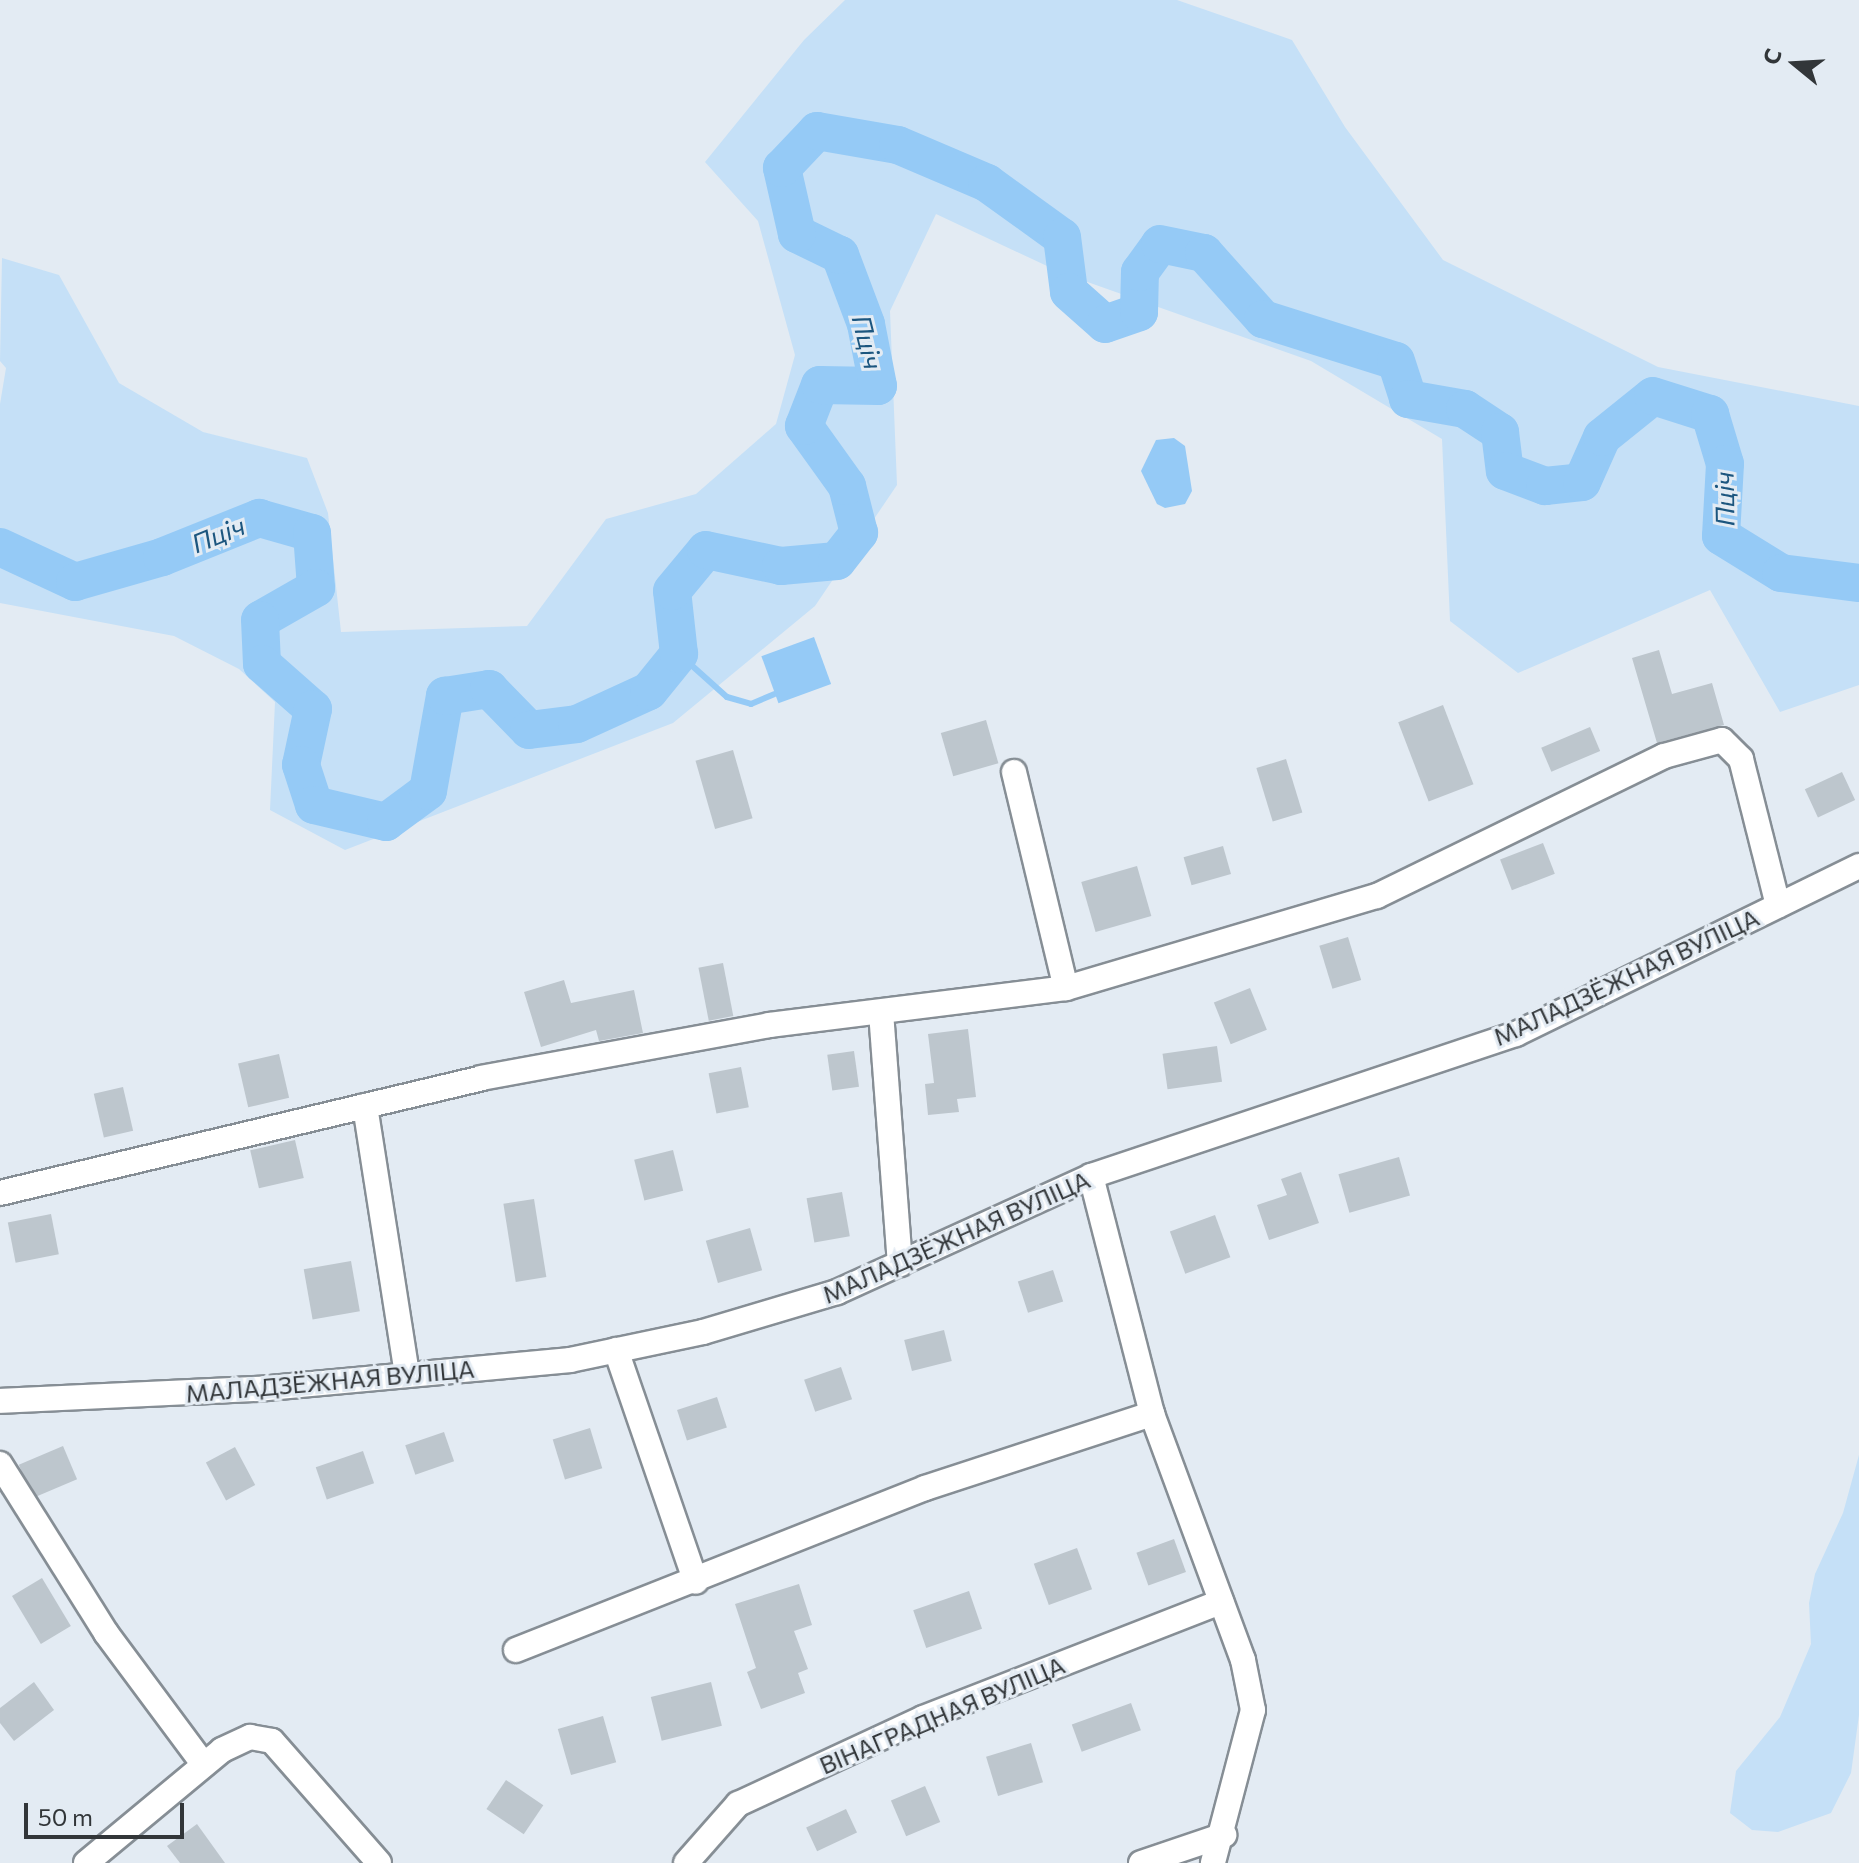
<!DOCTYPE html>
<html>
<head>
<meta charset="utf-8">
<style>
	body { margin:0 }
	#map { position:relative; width:1859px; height:1863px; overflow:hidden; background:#e3ebf3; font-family:Commissioner,sans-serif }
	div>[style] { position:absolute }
	.green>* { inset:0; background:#c5e0f7 }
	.water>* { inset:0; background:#95caf6; transform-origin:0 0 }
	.stream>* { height:6px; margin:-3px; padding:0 3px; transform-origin:3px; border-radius:3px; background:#95caf6 }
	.river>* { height:38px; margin:-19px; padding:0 19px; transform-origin:19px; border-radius:19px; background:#95caf6 }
	.building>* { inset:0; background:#bdc6cd; transform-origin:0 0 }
	.roads { filter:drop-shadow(2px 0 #868e95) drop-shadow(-2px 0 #868e95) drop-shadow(0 2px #868e95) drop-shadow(0 -2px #868e95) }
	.minor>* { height:24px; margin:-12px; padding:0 12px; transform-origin:12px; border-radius:12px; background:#fff }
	span { translate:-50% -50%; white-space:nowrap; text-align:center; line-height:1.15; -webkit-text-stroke:6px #e3ebf3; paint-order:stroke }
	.street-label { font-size:24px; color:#323639 }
	.water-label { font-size:26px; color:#1c567f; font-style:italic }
	.north { position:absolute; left:1755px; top:24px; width:80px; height:80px; -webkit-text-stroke:6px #e3ebf3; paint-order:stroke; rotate:288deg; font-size:22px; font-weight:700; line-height:32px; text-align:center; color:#323639 }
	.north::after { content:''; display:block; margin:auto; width:28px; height:36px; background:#323639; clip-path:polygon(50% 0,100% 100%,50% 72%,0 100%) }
	.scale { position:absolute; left:24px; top:1803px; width:160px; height:36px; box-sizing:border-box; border:4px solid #323639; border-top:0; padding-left:10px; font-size:24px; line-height:28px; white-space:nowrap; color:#323639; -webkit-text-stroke:6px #e3ebf3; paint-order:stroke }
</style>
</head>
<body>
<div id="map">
	<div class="green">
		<i style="clip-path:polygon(845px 0,1177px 0,1292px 40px,1345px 127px,1443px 260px,1658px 367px,1859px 406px,1859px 685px,1780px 712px,1710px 590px,1518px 673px,1450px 621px,1442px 439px,1311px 361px,1062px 273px,936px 214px,890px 311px,897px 485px,815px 606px,673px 723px,345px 850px,270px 810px,275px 702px,239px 669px,174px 636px,0 603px,0 404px,6px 368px,0 361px,2px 258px,59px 275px,119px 383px,203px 432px,307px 458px,328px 513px,341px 632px,527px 626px,606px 519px,696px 494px,776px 424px,795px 355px,758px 221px,705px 162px,804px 40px)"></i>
		<i style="clip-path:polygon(1859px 1455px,1859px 1715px,1851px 1773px,1831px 1813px,1778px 1832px,1752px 1830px,1730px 1813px,1736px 1771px,1780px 1717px,1811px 1644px,1809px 1603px,1815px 1574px,1843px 1513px)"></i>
	</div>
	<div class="water">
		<i style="clip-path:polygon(1174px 438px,1185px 446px,1192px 491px,1185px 504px,1165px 508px,1157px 504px,1141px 471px,1156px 440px)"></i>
		<i style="left:814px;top:637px;width:50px;height:56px;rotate:70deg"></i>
	</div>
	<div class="stream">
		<i style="left:679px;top:654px;width:64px;rotate:41.9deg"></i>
		<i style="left:727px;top:697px;width:25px;rotate:16deg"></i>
		<i style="left:751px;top:704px;width:25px;rotate:-23deg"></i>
	</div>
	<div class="river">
		<i style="left:0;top:547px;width:83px;rotate:25deg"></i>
		<i style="left:75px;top:582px;width:91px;rotate:-16deg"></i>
		<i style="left:162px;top:557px;width:105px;rotate:-21.9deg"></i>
		<i style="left:259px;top:518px;width:55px;rotate:15.8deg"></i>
		<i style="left:312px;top:533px;width:55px;rotate:85.8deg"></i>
		<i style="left:316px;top:588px;width:64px;rotate:150.3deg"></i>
		<i style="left:260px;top:620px;width:44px;rotate:87.4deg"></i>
		<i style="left:262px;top:664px;width:68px;rotate:41.4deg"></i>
		<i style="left:313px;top:709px;width:57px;rotate:102.1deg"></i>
		<i style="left:301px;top:765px;width:42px;rotate:72deg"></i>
		<i style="left:314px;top:805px;width:74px;rotate:13.3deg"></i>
		<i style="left:386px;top:822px;width:52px;rotate:-36.4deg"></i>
		<i style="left:428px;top:791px;width:97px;rotate:-79.9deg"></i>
		<i style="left:445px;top:696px;width:45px;rotate:-9deg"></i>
		<i style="left:489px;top:689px;width:57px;rotate:45.7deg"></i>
		<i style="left:529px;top:730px;width:48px;rotate:-7.1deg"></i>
		<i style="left:577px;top:724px;width:79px;rotate:-24.6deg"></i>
		<i style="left:649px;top:691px;width:48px;rotate:-51deg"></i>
		<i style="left:679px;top:654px;width:63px;rotate:-96.3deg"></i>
		<i style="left:672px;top:591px;width:53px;rotate:-50.3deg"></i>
		<i style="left:706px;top:550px;width:77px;rotate:12deg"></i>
		<i style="left:781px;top:566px;width:56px;rotate:-5.1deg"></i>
		<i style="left:837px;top:561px;width:36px;rotate:-52deg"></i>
		<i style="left:859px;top:533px;width:49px;rotate:-104.3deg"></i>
		<i style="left:847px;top:486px;width:74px;rotate:-125.6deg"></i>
		<i style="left:804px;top:426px;width:44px;rotate:-68.7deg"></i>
		<i style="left:820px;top:385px;width:58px;rotate:1deg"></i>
		<i style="left:878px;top:386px;width:63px;rotate:-101deg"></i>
		<i style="left:866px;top:324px;width:74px;rotate:-110.6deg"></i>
		<i style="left:840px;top:255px;width:48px;rotate:-154deg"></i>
		<i style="left:797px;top:234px;width:68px;rotate:-102.8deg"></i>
		<i style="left:782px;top:168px;width:51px;rotate:-46.6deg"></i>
		<i style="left:817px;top:131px;width:82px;rotate:9.8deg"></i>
		<i style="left:898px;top:145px;width:97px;rotate:23.1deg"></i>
		<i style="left:987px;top:183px;width:92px;rotate:35.8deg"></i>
		<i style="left:1062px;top:237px;width:55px;rotate:82.7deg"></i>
		<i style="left:1069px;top:292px;width:48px;rotate:41.6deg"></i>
		<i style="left:1105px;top:324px;width:36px;rotate:-19deg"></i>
		<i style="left:1139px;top:312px;width:40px;rotate:-88.6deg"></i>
		<i style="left:1140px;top:272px;width:34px;rotate:-54deg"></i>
		<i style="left:1160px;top:244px;width:45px;rotate:11.6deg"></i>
		<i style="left:1204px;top:253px;width:89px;rotate:48.2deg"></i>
		<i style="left:1263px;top:319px;width:139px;rotate:17.5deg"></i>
		<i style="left:1396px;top:361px;width:40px;rotate:72deg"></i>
		<i style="left:1408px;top:399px;width:58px;rotate:10deg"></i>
		<i style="left:1465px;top:409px;width:42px;rotate:33.3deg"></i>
		<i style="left:1500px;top:432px;width:39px;rotate:83deg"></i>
		<i style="left:1505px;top:471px;width:43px;rotate:20.6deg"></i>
		<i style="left:1545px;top:486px;width:37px;rotate:-6deg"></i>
		<i style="left:1582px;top:482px;width:49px;rotate:-66deg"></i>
		<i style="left:1602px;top:437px;width:65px;rotate:-38.8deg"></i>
		<i style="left:1653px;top:396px;width:60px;rotate:17.5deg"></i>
		<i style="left:1710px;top:414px;width:52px;rotate:73.3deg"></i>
		<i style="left:1725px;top:464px;width:72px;rotate:93.2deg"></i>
		<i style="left:1721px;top:536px;width:70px;rotate:31.7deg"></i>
		<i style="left:1781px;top:573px;width:79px;rotate:7.3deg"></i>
	</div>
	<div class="building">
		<i style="clip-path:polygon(1659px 650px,1672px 694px,1712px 683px,1724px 725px,1657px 743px,1632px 658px)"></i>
		<i style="left:1443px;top:705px;width:85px;height:48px;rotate:69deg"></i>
		<i style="left:986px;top:720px;width:45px;height:47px;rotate:74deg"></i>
		<i style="left:1590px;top:727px;width:26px;height:53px;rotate:67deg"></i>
		<i style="left:733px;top:750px;width:71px;height:39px;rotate:74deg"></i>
		<i style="left:1286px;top:759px;width:56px;height:31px;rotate:73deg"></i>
		<i style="left:1842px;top:772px;width:31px;height:41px;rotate:65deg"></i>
		<i style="left:1543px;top:843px;width:33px;height:46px;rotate:69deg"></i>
		<i style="left:1223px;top:846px;width:29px;height:41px;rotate:74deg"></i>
		<i style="left:1137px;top:866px;width:52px;height:58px;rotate:74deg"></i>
		<i style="left:1348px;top:937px;width:45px;height:30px;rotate:73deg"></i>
		<i style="left:723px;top:963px;width:54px;height:25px;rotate:79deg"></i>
		<i style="clip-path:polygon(564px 980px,571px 1003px,634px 990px,643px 1033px,599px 1041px,596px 1030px,541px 1047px,524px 992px)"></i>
		<i style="left:1250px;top:988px;width:45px;height:39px;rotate:68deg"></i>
		<i style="clip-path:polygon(968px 1029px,976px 1097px,957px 1099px,959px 1112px,928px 1115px,925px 1084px,934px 1083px,928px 1034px)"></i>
		<i style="left:1217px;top:1046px;width:36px;height:55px;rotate:82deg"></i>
		<i style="left:854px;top:1051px;width:36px;height:27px;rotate:82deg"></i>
		<i style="left:279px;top:1054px;width:45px;height:42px;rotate:77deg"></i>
		<i style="left:741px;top:1067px;width:41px;height:33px;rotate:79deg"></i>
		<i style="left:123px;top:1087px;width:45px;height:30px;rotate:77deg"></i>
		<i style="left:295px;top:1140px;width:39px;height:46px;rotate:77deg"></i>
		<i style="left:673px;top:1150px;width:42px;height:40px;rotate:76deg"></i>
		<i style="left:1399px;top:1157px;width:40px;height:63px;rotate:74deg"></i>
		<i style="clip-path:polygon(1301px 1172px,1319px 1223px,1269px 1240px,1257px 1205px,1287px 1195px,1281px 1179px)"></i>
		<i style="left:842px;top:1192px;width:45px;height:36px;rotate:80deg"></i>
		<i style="left:534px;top:1199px;width:79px;height:31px;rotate:81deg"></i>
		<i style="left:51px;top:1214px;width:41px;height:44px;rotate:79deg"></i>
		<i style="left:1215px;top:1215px;width:45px;height:48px;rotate:70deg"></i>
		<i style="left:750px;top:1228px;width:44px;height:46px;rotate:74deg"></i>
		<i style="left:351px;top:1261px;width:51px;height:48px;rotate:80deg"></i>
		<i style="left:1053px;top:1270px;width:33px;height:37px;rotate:72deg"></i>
		<i style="left:944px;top:1330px;width:32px;height:41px;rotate:76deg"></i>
		<i style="left:841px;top:1367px;width:34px;height:39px;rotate:71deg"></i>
		<i style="left:717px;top:1397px;width:32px;height:42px;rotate:72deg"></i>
		<i style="left:590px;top:1428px;width:42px;height:39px;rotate:73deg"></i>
		<i style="left:444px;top:1432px;width:31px;height:41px;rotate:71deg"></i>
		<i style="left:63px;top:1446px;width:36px;height:48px;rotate:67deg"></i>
		<i style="left:235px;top:1447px;width:43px;height:33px;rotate:62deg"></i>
		<i style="left:363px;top:1451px;width:34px;height:50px;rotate:71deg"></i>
		<i style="left:1174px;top:1539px;width:35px;height:40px;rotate:70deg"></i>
		<i style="left:1077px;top:1548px;width:44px;height:46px;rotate:70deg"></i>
		<i style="left:42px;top:1578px;width:56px;height:35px;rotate:59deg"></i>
		<i style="clip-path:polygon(799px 1584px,812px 1625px,794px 1631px,808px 1669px,798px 1673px,805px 1693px,761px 1709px,747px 1672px,756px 1668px,735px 1604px)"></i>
		<i style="left:969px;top:1591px;width:40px;height:59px;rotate:71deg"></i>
		<i style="clip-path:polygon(34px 1682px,54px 1710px,14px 1741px,0 1723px,0 1708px)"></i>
		<i style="left:711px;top:1682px;width:45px;height:62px;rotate:76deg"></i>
		<i style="left:1131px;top:1703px;width:29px;height:63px;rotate:70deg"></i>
		<i style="left:603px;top:1716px;width:48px;height:47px;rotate:74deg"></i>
		<i style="left:1031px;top:1743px;width:41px;height:47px;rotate:73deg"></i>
		<i style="left:506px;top:1780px;width:45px;height:35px;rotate:34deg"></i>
		<i style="left:925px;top:1786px;width:39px;height:37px;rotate:67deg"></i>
		<i style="left:846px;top:1809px;width:26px;height:44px;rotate:65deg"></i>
		<i style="clip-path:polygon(197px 1824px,225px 1863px,180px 1863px,167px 1846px)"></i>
	</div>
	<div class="roads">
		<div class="minor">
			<i style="left:1014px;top:772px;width:222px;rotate:76.5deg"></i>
			<i style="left:881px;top:1012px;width:253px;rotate:85.7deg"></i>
			<i style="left:365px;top:1106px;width:272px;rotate:81.1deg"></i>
			<i style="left:1091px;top:1176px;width:246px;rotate:75.6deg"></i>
			<i style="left:1152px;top:1414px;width:262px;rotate:69.7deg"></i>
			<i style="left:1243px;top:1660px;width:51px;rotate:78.7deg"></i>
			<i style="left:1253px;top:1710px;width:158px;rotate:104.7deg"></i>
			<i style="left:0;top:1193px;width:495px;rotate:-13.4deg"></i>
			<i style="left:481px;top:1078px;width:293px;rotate:-10.4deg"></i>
			<i style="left:769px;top:1025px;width:299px;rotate:-7.1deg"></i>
			<i style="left:1066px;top:988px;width:324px;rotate:-16.5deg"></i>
			<i style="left:1377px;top:896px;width:319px;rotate:-26deg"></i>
			<i style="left:1664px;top:756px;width:60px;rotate:-15.4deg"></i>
			<i style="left:1722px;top:740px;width:27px;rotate:45deg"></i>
			<i style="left:1741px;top:759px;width:151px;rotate:75.8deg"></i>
			<i style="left:616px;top:1350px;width:245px;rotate:71deg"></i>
			<i style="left:0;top:1401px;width:258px;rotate:-2.7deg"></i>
			<i style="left:258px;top:1389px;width:313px;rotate:-5.3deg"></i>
			<i style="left:570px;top:1360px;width:136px;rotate:-11.9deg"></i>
			<i style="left:703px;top:1332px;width:140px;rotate:-16.6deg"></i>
			<i style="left:837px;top:1292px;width:279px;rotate:-24.5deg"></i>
			<i style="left:1091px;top:1176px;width:448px;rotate:-18.5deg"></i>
			<i style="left:1516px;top:1034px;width:382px;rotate:-26.1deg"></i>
			<i style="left:0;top:1464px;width:199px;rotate:57.9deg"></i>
			<i style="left:106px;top:1633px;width:164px;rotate:53.4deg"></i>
			<i style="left:516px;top:1650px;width:440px;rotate:-21.6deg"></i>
			<i style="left:925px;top:1488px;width:239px;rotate:-18.1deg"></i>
			<i style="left:86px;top:1863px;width:177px;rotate:-39.7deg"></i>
			<i style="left:222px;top:1750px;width:31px;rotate:-25deg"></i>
			<i style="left:250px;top:1737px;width:22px;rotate:10deg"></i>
			<i style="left:272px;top:1741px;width:162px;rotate:48.7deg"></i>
			<i style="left:686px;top:1863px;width:79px;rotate:-48.6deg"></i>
			<i style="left:738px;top:1804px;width:204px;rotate:-24.9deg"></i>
			<i style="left:923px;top:1718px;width:320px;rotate:-21.3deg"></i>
			<i style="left:1141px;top:1863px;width:88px;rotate:-18.6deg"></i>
		</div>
	</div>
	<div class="street-label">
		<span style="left:1626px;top:977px;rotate:-25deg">МАЛАДЗЁЖНАЯ ВУЛІЦА</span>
		<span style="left:956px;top:1237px;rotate:-24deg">МАЛАДЗЁЖНАЯ ВУЛІЦА</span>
		<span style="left:330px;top:1381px;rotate:-5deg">МАЛАДЗЁЖНАЯ ВУЛІЦА</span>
		<span style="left:942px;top:1715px;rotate:-23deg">ВІНАГРАДНАЯ ВУЛІЦА</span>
	</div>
	<div class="water-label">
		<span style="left:868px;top:342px;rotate:76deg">Пціч</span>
		<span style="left:1724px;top:499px;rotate:-91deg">Пціч</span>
		<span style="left:218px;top:534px;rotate:-22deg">Пціч</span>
	</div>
	<div class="north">С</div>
	<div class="scale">50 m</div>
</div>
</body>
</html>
